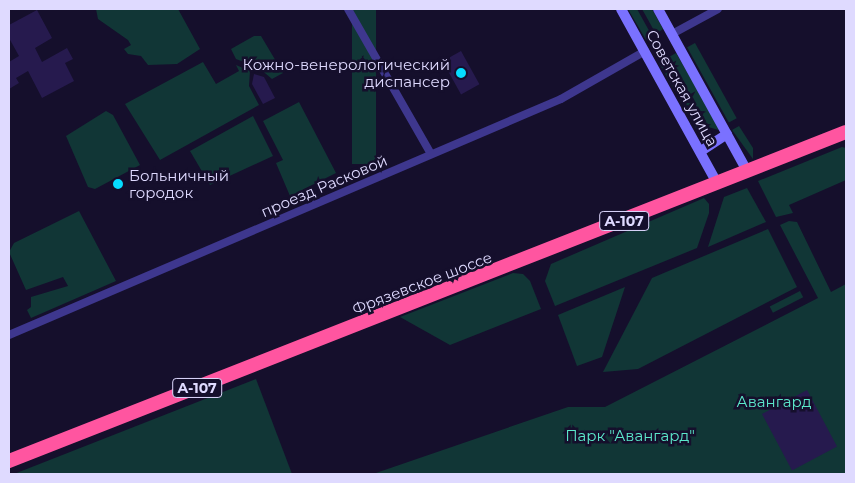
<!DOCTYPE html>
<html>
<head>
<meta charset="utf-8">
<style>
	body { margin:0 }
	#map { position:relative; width:855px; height:483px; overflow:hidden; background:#150f2c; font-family:Montserrat,sans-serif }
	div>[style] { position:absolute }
	.green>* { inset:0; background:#113636; transform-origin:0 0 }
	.building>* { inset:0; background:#261a4e; transform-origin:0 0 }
	.street>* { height:8px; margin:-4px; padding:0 4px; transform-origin:4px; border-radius:4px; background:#3e378e }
	.secondary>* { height:10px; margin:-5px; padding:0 5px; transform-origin:5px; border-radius:5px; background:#7a71ff }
	.highway>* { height:14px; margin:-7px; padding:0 7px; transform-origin:7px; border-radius:7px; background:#ff55a0 }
	.dots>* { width:14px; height:14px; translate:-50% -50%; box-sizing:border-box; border:2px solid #150f2c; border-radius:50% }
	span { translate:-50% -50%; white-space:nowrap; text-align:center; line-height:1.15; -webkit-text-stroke:5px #150f2c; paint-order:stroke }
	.shield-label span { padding:1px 4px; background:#150f2c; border:1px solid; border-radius:4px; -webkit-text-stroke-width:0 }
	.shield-label { font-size:14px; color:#dfdaff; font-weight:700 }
	.poi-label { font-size:15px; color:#dfdaff }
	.right { translate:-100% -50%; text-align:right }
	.left { translate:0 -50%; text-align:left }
	.street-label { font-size:15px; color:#dfdaff }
	.park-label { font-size:15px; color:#5ce9cb }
	.frame { position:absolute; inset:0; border:10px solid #dfdaff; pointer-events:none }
</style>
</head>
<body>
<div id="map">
	<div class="green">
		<i style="clip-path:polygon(96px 9px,178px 9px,200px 49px,177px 64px,148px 65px,141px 56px,128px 54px,124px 49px,131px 45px,128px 40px,98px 19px)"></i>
		<i style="left:352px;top:9px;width:24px;height:155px"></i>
		<i style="clip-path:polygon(628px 9px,637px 9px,652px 36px,646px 40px)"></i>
		<i style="clip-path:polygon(642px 9px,652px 9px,663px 29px,656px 34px)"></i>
		<i style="clip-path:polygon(254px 36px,261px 36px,283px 73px,272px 79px,259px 68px,236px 59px,231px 49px)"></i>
		<i style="left:695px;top:43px;width:86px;height:9px;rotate:61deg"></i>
		<i style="clip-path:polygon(676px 53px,718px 125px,719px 130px,708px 127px,669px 57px)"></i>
		<i style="clip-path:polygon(666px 59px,705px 129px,702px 139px,659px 63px)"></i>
		<i style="clip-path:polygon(203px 62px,216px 84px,239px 71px,236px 65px,250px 71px,249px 86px,259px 105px,160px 160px,125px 104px)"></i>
		<i style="clip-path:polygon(299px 102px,336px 173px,290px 196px,276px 163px,283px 160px,263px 121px)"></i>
		<i style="clip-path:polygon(106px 111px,113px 115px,140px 165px,95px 189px,88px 187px,66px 136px)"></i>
		<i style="clip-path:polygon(253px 116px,273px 156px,210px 185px,190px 151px)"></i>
		<i style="clip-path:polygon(739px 126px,753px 148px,753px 159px,732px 130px)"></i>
		<i style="clip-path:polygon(842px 147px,846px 148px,846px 180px,789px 205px,793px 213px,776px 217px,758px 181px)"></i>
		<i style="clip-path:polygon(747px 188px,766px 222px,708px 247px,724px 197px)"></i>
		<i style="clip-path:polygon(704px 198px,709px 204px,709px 213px,697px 248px,555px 306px,545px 281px,551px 264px)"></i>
		<i style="clip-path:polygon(79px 211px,116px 281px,31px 318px,27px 310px,31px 307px,31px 297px,68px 286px,63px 277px,26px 290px,9px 252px,14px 243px)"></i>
		<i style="clip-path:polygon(789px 221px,797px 222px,831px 292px,846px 284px,846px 474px,373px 474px,568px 407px,605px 407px,818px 298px,780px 225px)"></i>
		<i style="clip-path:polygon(768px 229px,797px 287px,638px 369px,603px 372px,652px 278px)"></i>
		<i style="clip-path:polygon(513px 273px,523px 274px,530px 281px,541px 309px,450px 345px,400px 317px)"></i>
		<i style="clip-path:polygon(625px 287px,602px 357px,577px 366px,558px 315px)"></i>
		<i style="left:800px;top:291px;width:7px;height:34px;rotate:63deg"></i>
		<i style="clip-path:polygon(256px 379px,292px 474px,14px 474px)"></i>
	</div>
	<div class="building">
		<i style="clip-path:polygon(37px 10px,52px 38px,35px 48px,42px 62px,67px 48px,73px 59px,65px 63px,74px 81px,42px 98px,28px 71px,16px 78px,19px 83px,9px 89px,9px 62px,19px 56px,9px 38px,9px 25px)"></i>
		<i style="left:461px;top:51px;width:38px;height:21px;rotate:61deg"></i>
		<i style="clip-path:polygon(254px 74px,264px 77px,275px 98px,263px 104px,252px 84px)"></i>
		<i style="left:807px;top:390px;width:64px;height:51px;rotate:62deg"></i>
	</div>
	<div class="street">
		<i style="left:348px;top:9px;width:167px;rotate:60.2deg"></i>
		<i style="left:672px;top:34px;width:52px;rotate:-28.5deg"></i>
		<i style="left:9px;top:335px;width:600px;rotate:-23.15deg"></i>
		<i style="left:561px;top:99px;width:97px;rotate:-29.7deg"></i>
	</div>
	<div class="secondary">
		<i style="left:621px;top:9px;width:199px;rotate:61.1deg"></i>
		<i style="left:658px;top:9px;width:185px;rotate:61.2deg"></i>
		<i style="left:701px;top:151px;width:31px;rotate:-33deg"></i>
	</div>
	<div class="highway">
		<i style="left:9px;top:461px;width:899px;rotate:-21.46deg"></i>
	</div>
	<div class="dots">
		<i style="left:461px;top:73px;background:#06dcff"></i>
		<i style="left:118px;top:184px;background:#06dcff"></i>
	</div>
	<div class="shield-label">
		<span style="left:624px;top:221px">А-107</span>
		<span style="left:197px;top:388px">А-107</span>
	</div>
	<div class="poi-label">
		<span class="right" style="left:450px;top:73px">Кожно-венерологический<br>диспансер</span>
		<span class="left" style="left:129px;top:184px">Больничный<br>городок</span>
	</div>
	<div class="street-label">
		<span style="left:682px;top:88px;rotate:61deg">Советская улица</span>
		<span style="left:324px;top:186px;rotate:-23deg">проезд Расковой</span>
		<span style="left:422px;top:283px;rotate:-21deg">Фрязевское шоссе</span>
	</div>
	<div class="park-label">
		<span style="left:774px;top:402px">Авангард</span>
		<span style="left:630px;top:436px">Парк "Авангард"</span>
	</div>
	<div class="frame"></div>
</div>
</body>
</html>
